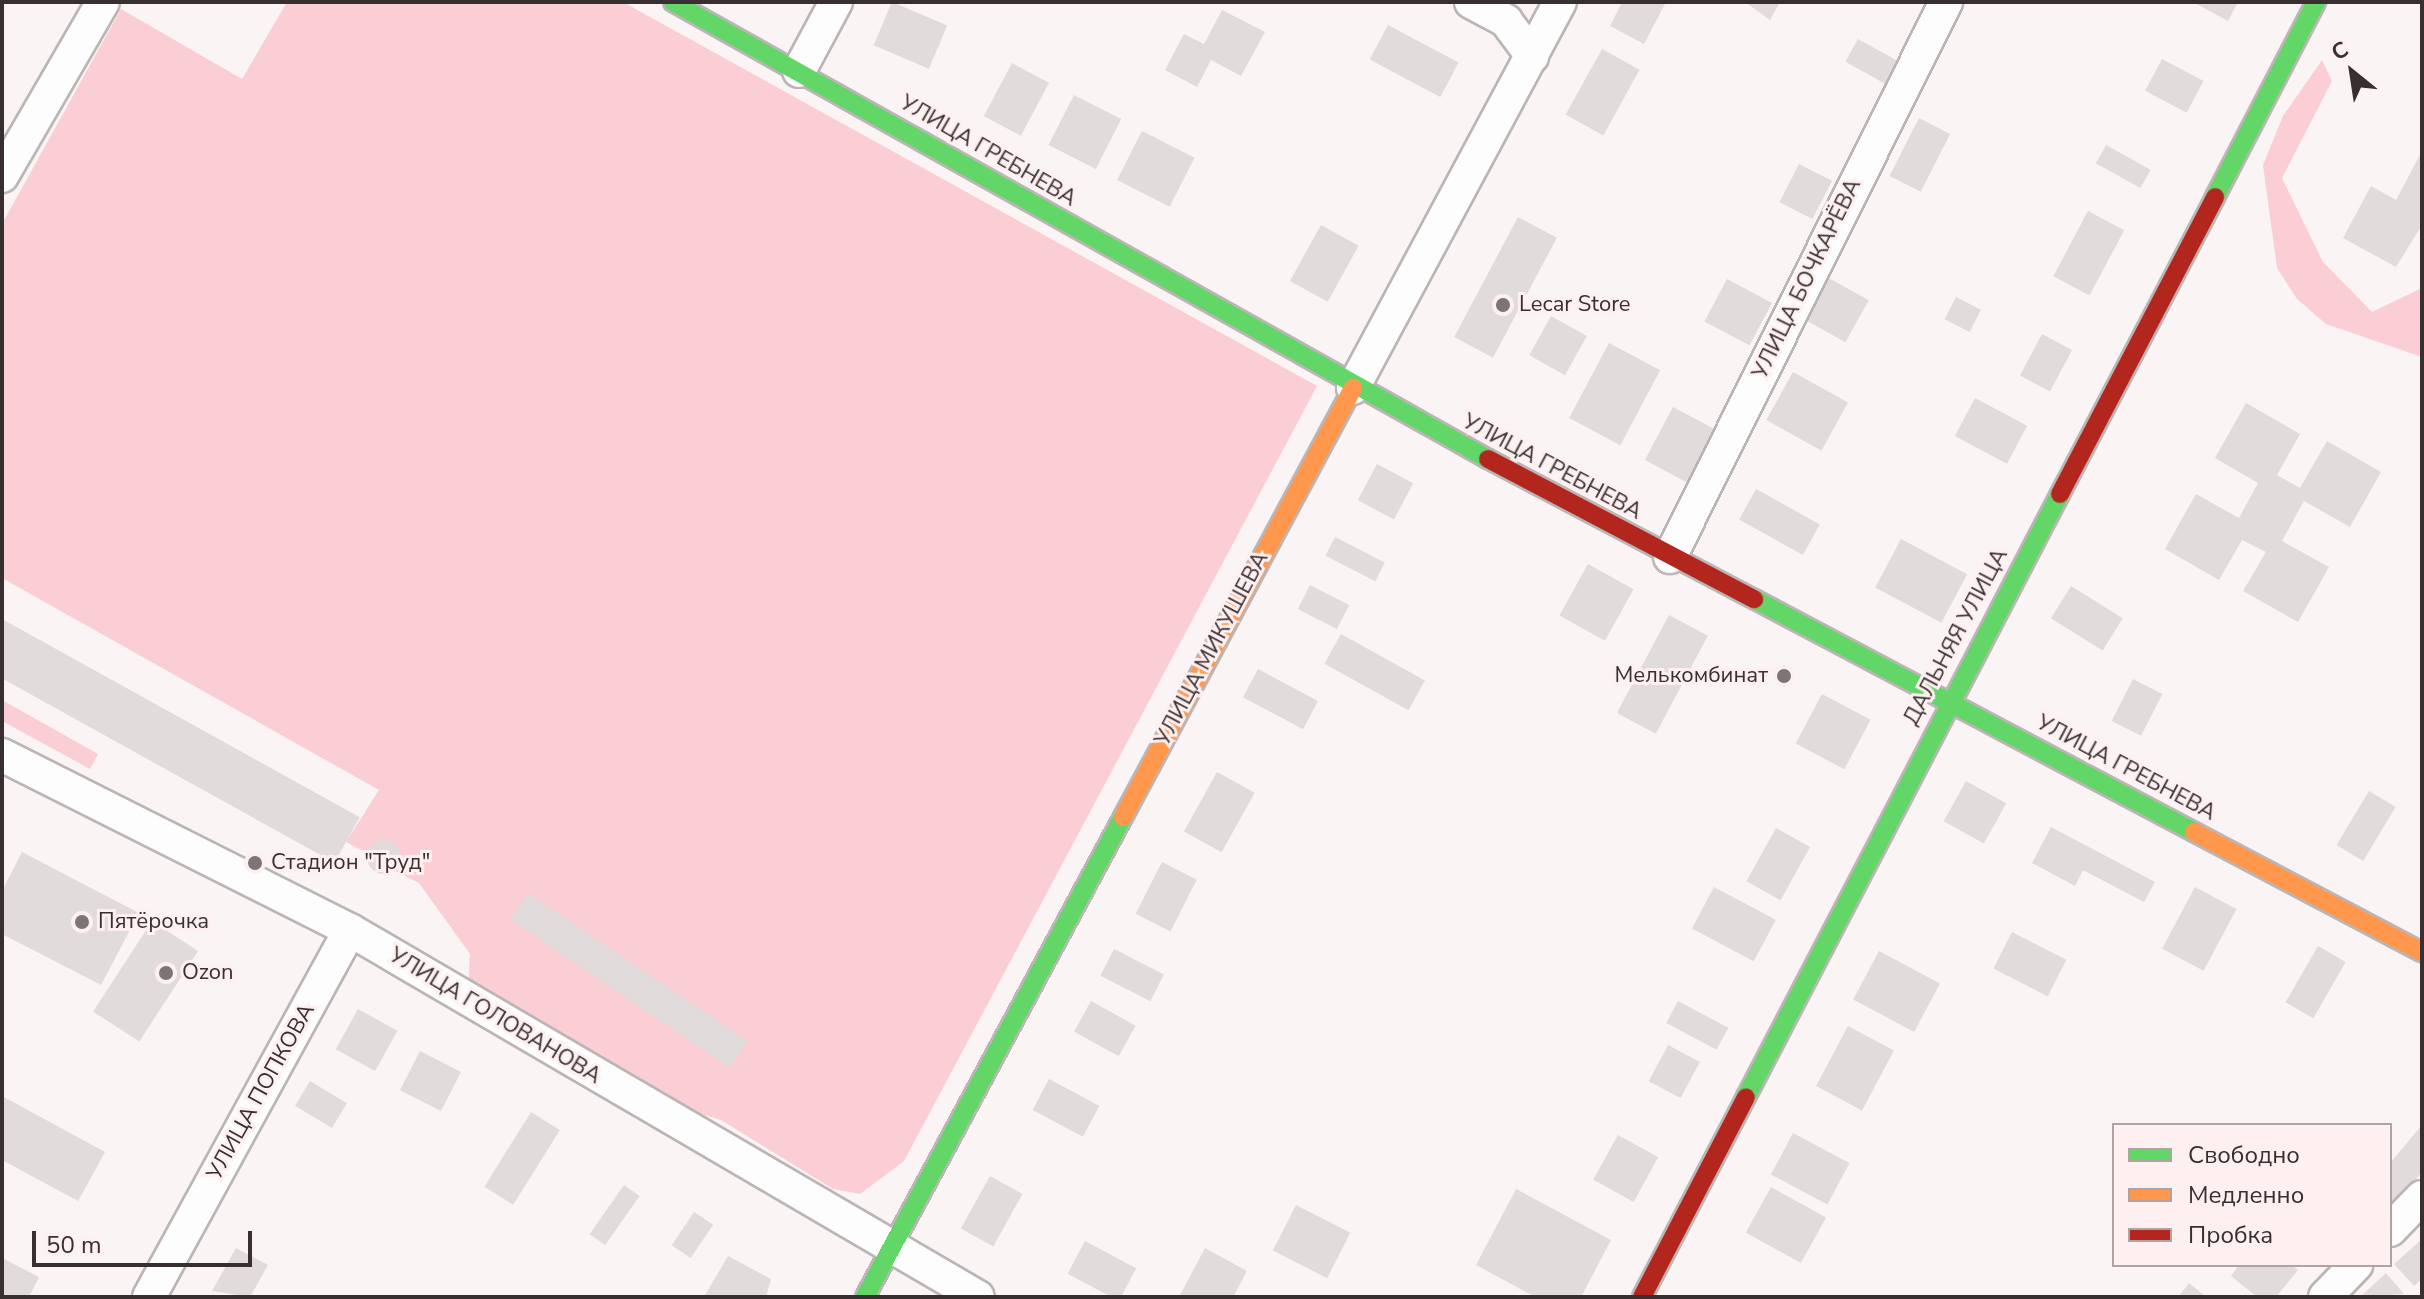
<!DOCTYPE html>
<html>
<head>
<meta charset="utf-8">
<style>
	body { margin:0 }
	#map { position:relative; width:2424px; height:1299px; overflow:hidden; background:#faf4f4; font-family:"Nunito Sans",sans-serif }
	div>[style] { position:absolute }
	.green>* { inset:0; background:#faced4 }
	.building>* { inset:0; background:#e2dbdb; transform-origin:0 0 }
	.round { border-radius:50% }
	.roads { filter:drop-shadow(2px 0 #bcb5b5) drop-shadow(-2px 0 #bcb5b5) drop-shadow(0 2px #bcb5b5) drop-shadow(0 -2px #bcb5b5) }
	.street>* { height:32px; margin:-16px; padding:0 16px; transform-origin:16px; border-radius:16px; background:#fefdfd }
	.fast>* { height:18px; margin:-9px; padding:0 9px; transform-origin:9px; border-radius:9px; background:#63d668 }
	.slow>* { height:18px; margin:-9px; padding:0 9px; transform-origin:9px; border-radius:9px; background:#ff974d }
	.jam>* { height:18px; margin:-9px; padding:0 9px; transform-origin:9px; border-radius:9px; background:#b3261e }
	.dots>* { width:22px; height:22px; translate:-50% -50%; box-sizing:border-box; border:4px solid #fef0f1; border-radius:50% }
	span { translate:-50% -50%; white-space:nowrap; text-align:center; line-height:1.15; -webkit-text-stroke:6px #fef0f1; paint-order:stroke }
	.street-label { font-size:22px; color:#382f30 }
	.poi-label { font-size:22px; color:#382f30 }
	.left { translate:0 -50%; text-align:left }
	.right { translate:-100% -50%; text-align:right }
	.frame { position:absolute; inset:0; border:4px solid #382f30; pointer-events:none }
	.legend { position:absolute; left:2112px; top:1123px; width:280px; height:144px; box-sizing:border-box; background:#fef0f1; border:2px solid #afa3a4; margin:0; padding:10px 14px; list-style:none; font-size:24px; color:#382f30 }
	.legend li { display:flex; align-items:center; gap:16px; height:40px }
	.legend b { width:40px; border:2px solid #afa3a4 }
	.north { position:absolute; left:2312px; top:32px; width:80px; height:80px; -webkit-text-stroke:6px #fef0f1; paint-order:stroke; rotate:330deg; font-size:22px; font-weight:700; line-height:32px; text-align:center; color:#382f30 }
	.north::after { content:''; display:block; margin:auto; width:28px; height:36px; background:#382f30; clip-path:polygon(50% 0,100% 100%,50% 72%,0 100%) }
	.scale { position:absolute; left:32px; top:1231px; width:220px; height:36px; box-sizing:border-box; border:4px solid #382f30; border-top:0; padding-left:10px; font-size:24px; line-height:28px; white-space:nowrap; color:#382f30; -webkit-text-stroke:6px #fef0f1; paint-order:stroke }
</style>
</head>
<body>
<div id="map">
	<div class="green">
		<i style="clip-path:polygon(287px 2px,623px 2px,1317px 386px,904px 1161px,860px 1194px,833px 1189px,721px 1120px,698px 1113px,481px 989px,468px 990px,470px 954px,419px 883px,395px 871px,398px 847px,380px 841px,368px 854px,346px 842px,379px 790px,2px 578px,2px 224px,121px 9px,242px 79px)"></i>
		<i style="clip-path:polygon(2322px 60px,2332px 81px,2282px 178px,2323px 262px,2372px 312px,2422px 288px,2422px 357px,2326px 324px,2297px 299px,2277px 268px,2263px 165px,2283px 116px)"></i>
		<i style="clip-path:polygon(2px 700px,98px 754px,90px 769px,2px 721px)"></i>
	</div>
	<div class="building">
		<i style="left:892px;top:2px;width:60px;height:47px;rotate:23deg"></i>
		<i style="clip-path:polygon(1622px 2px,1666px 2px,1644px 44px,1610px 26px)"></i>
		<i style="clip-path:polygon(1745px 2px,1780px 2px,1770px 20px)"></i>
		<i style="clip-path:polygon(2193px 2px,2238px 2px,2228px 21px)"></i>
		<i style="clip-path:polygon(1222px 10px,1265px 32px,1241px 76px,1211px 60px,1197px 87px,1165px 70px,1184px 34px,1204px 44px)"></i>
		<i style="left:1388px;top:25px;width:80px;height:39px;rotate:28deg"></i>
		<i style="left:1858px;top:39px;width:48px;height:26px;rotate:29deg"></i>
		<i style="left:1602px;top:49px;width:43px;height:75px;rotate:29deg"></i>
		<i style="left:2162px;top:59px;width:47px;height:36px;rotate:28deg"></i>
		<i style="left:1012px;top:63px;width:42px;height:60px;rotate:28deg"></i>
		<i style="left:1074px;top:95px;width:53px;height:56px;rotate:27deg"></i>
		<i style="left:1919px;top:118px;width:35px;height:65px;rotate:27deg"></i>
		<i style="left:1142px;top:131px;width:59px;height:55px;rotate:27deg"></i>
		<i style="left:2106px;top:145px;width:51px;height:21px;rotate:29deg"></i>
		<i style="clip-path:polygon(2422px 151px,2422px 225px,2396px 267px,2343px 238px,2371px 186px,2396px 200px)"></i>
		<i style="left:1799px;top:164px;width:37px;height:43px;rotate:27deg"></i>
		<i style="left:2088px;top:211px;width:41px;height:74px;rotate:28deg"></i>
		<i style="left:1518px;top:217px;width:44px;height:136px;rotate:28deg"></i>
		<i style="left:1321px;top:225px;width:43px;height:64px;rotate:29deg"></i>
		<i style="left:1825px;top:276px;width:50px;height:48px;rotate:29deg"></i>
		<i style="left:1727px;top:279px;width:51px;height:48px;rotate:28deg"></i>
		<i style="left:1956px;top:297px;width:28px;height:25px;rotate:27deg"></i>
		<i style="left:1551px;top:316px;width:41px;height:45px;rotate:29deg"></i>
		<i style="left:2042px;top:334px;width:34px;height:47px;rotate:28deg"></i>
		<i style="left:1609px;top:343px;width:58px;height:85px;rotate:28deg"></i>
		<i style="left:1793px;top:372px;width:63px;height:55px;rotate:29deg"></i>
		<i style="left:1975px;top:398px;width:59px;height:43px;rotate:28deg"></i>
		<i style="clip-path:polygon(2246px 403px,2300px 434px,2277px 475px,2300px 488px,2327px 441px,2381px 472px,2350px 527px,2304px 501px,2282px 541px,2329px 567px,2298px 622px,2243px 591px,2266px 552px,2242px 540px,2219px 580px,2165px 549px,2196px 494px,2239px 518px,2258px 483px,2215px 458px)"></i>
		<i style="left:1673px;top:407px;width:51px;height:60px;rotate:28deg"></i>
		<i style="left:1377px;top:464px;width:41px;height:41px;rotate:28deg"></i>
		<i style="left:1756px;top:489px;width:73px;height:35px;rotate:29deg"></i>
		<i style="left:1335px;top:537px;width:56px;height:21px;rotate:27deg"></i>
		<i style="left:1901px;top:539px;width:75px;height:55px;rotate:28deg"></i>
		<i style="left:1588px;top:564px;width:52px;height:59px;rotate:29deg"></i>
		<i style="left:1310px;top:585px;width:44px;height:27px;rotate:27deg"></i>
		<i style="left:2071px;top:586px;width:61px;height:38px;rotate:32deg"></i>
		<i style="left:1669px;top:615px;width:44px;height:111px;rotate:28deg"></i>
		<i style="left:2px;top:619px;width:409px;height:52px;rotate:29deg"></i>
		<i style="left:1341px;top:634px;width:96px;height:34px;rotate:29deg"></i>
		<i style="left:1258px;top:669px;width:68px;height:32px;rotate:28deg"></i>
		<i style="left:2133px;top:679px;width:33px;height:47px;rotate:27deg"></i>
		<i style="left:1822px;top:694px;width:55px;height:56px;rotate:28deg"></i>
		<i style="left:1217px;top:772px;width:43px;height:68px;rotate:29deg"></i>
		<i style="left:1966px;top:781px;width:46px;height:46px;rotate:29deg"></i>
		<i style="left:2369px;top:791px;width:31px;height:63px;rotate:31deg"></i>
		<i style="clip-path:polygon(2051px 827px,2155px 882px,2144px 902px,2083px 870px,2075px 886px,2032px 863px)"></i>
		<i style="left:1776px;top:828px;width:39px;height:61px;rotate:29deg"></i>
		<i class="round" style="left:367px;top:840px;width:34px;height:34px"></i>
		<i style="clip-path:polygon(22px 852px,139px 913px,101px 985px,2px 934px,2px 891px)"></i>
		<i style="left:1162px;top:862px;width:39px;height:58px;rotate:27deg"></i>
		<i style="left:1714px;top:887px;width:70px;height:47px;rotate:28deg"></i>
		<i style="left:2195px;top:887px;width:47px;height:70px;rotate:28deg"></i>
		<i style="left:528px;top:893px;width:265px;height:32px;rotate:34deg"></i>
		<i style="left:152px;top:921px;width:55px;height:108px;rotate:33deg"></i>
		<i style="left:2012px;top:932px;width:61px;height:41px;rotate:27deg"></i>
		<i style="left:2318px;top:946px;width:32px;height:65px;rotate:30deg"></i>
		<i style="left:1114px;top:949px;width:56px;height:30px;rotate:27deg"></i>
		<i style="left:1879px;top:951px;width:69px;height:55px;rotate:28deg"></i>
		<i style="left:1091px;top:1001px;width:51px;height:35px;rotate:29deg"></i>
		<i style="left:1678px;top:1001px;width:57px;height:25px;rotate:28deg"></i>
		<i style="left:358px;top:1009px;width:45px;height:46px;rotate:29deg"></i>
		<i style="left:1848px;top:1026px;width:52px;height:68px;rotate:28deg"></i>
		<i style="left:1668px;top:1045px;width:36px;height:41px;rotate:28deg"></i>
		<i style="left:420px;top:1051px;width:46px;height:44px;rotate:27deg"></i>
		<i style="left:1049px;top:1079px;width:57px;height:35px;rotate:28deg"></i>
		<i style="left:310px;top:1081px;width:43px;height:29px;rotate:31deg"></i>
		<i style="clip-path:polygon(2px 1096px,105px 1152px,78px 1201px,2px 1160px)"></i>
		<i style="left:531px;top:1112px;width:34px;height:88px;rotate:32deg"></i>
		<i style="clip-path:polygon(2422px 1125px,2422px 1172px,2390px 1210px,2390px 1163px)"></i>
		<i style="left:1793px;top:1133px;width:64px;height:47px;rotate:28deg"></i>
		<i style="left:1618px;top:1135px;width:46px;height:51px;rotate:29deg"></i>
		<i style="left:990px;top:1176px;width:37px;height:60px;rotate:29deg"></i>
		<i style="left:624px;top:1185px;width:19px;height:60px;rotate:35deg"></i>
		<i style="left:1771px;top:1187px;width:63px;height:52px;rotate:29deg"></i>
		<i style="clip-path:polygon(1516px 1189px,1611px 1240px,1581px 1297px,1535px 1297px,1476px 1265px)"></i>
		<i style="left:1296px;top:1205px;width:61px;height:51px;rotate:27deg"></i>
		<i style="left:694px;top:1212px;width:23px;height:40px;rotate:34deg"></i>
		<i style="clip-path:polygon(2422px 1239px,2422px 1279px,2414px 1286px,2394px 1264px)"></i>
		<i style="left:1085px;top:1241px;width:58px;height:37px;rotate:28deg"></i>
		<i style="clip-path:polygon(236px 1248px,268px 1265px,250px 1297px,212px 1291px)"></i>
		<i style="clip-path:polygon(1205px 1248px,1247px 1271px,1233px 1297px,1179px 1297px)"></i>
		<i style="clip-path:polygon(728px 1256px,771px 1279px,766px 1297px,704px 1297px)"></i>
		<i style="clip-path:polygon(2px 1258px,39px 1277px,29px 1297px,2px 1297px)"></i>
		<i style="clip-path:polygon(2239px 1265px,2292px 1265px,2298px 1270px,2276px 1297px,2257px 1297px,2231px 1276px)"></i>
		<i style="clip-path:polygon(2386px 1273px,2404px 1294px,2360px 1297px)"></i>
		<i style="clip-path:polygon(2189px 1283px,2206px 1297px,2178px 1297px)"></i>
	</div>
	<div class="roads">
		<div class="street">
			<i style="left:1471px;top:2px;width:40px;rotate:28deg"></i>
			<i style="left:1506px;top:21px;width:44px;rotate:53.4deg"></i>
			<i style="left:799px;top:71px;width:78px;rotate:-61.8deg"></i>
			<i style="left:2px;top:176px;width:201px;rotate:-59.9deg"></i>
			<i style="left:1353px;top:388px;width:438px;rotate:-61.8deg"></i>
			<i style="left:1670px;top:557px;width:620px;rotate:-63.56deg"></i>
			<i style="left:2px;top:755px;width:390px;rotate:26.7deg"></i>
			<i style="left:350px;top:930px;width:727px;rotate:30.3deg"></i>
			<i style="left:2390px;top:1230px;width:46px;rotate:-45.9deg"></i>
			<i style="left:149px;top:1297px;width:418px;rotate:-61.3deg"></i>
			<i style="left:2325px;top:1297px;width:45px;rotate:-45.9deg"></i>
		</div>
		<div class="fast">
			<i style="left:673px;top:2px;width:934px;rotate:29.28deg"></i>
			<i style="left:2215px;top:197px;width:220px;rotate:-62.6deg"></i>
			<i style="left:1754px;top:599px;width:498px;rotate:27.9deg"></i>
			<i style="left:1746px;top:1097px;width:680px;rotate:-62.49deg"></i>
			<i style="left:865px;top:1297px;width:545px;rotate:-61.74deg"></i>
		</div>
		<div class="slow">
			<i style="left:1123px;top:817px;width:487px;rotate:-61.8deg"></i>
			<i style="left:2194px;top:832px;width:258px;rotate:27.8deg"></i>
		</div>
		<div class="jam">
			<i style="left:1488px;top:459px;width:301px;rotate:27.8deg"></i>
			<i style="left:2060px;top:494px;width:335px;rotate:-62.4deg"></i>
			<i style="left:1642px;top:1297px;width:225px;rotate:-62.5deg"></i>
		</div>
	</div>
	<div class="dots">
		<i style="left:1503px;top:305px;background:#7c7475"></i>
		<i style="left:1784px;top:676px;background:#7c7475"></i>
		<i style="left:255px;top:863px;background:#7c7475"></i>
		<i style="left:82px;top:922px;background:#7c7475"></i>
		<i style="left:166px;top:973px;background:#7c7475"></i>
	</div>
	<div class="street-label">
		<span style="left:988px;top:151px;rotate:30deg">УЛИЦА ГРЕБНЕВА</span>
		<span style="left:1807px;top:279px;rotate:-64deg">УЛИЦА БОЧКАРЁВА</span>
		<span style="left:1552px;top:467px;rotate:28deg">УЛИЦА ГРЕБНЕВА</span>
		<span style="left:1956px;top:637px;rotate:-62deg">ДАЛЬНЯЯ УЛИЦА</span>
		<span style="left:1212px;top:649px;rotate:-62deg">УЛИЦА МИКУШЕВА</span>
		<span style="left:2126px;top:768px;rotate:28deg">УЛИЦА ГРЕБНЕВА</span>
		<span style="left:495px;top:1016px;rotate:31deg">УЛИЦА ГОЛОВАНОВА</span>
		<span style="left:261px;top:1092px;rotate:-61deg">УЛИЦА ПОПКОВА</span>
	</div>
	<div class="poi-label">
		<span class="left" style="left:1519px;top:305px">Lecar Store</span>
		<span class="right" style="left:1768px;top:676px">Мелькомбинат</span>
		<span class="left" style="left:271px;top:863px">Стадион "Труд"</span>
		<span class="left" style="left:98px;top:922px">Пятёрочка</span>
		<span class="left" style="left:182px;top:973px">Ozon</span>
	</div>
	<div class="frame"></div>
	<ul class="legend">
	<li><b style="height:10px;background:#63d668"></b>Свободно</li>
	<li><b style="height:10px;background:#ff974d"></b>Медленно</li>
	<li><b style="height:10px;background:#b3261e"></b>Пробка</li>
	</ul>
	<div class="north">С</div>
	<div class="scale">50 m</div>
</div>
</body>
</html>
